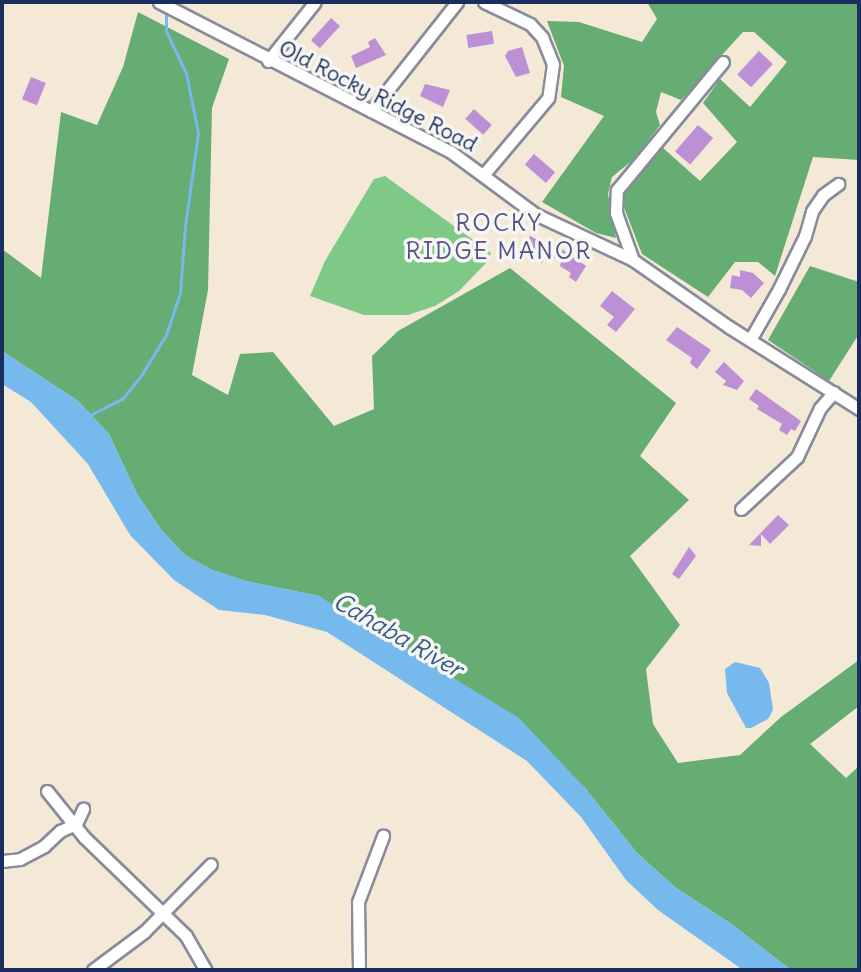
<!DOCTYPE html>
<html>
<head>
<meta charset="utf-8">
<style>
	body { margin:0 }
	#map { position:relative; width:861px; height:972px; overflow:hidden; background:#f4e8d6; font-family:Delius,sans-serif }
	div>[style] { position:absolute }
	.green>* { inset:0; background:#7ec986 }
	.forest>* { inset:0; background:#66ad73 }
	.water>* { inset:0; background:#76b9ec }
	.stream>* { height:3px; margin:-1.5px; padding:0 1.5px; transform-origin:1.5px; border-radius:1.5px; background:#76b9ec }
	.building>* { inset:0; background:#bd90d6; transform-origin:0 0 }
	.roads { filter:drop-shadow(2px 0 #888c9a) drop-shadow(-2px 0 #888c9a) drop-shadow(0 2px #888c9a) drop-shadow(0 -2px #888c9a) }
	.minor>* { height:11px; margin:-5.5px; padding:0 5.5px; transform-origin:5.5px; border-radius:5.5px; background:#fff }
	span { translate:-50% -50%; white-space:nowrap; text-align:center; line-height:1.15; -webkit-text-stroke:7px #f6f6f2; paint-order:stroke }
	.street-label { font-size:22px; color:#1b2f5e }
	.neighbourhood-label { font-size:24px; color:#545188; letter-spacing:2px }
	.water-label { font-size:24px; color:#365889; font-style:italic }
	.frame { position:absolute; inset:0; border:4px solid #1b2f5e; pointer-events:none }
</style>
</head>
<body>
<div id="map">
	<div class="green">
		<i style="clip-path:polygon(385px 176px,491px 253px,486px 263px,459px 291px,435px 306px,408px 315px,364px 315px,310px 296px,325px 261px,374px 179px)"></i>
	</div>
	<div class="forest">
		<i style="clip-path:polygon(647px 2px,859px 2px,859px 160px,813px 157px,775px 276px,758px 262px,735px 262px,708px 297px,642px 254px,620px 197px,662px 147px,700px 181px,737px 142px,703px 103px,720px 79px,750px 107px,787px 62px,754px 32px,743px 32px,681px 100px,661px 92px,656px 112px,660px 125px,634px 159px,612px 177px,608px 194px,616px 238px,596px 233px,542px 202px,604px 116px,561px 97px,564px 66px,547px 21px,579px 22px,642px 42px,657px 19px)"></i>
		<i style="clip-path:polygon(138px 12px,229px 59px,212px 108px,208px 290px,192px 375px,228px 395px,240px 354px,273px 352px,334px 426px,374px 409px,372px 356px,398px 331px,510px 268px,676px 403px,640px 456px,689px 500px,630px 556px,680px 625px,646px 669px,653px 724px,678px 763px,740px 755px,781px 717px,859px 660px,859px 706px,810px 744px,846px 778px,859px 766px,859px 970px,791px 970px,730px 923px,676px 888px,637px 853px,585px 788px,319px 596px,246px 581px,212px 570px,186px 556px,162px 531px,137px 494px,109px 434px,78px 401px,2px 351px,2px 249px,41px 278px,61px 112px,97px 125px,123px 67px)"></i>
		<i style="clip-path:polygon(810px 266px,859px 282px,859px 334px,829px 381px,768px 340px)"></i>
	</div>
	<div class="water">
		<i style="clip-path:polygon(2px 351px,78px 401px,109px 434px,137px 494px,162px 531px,186px 556px,212px 570px,246px 581px,319px 596px,519px 718px,585px 788px,637px 853px,676px 888px,730px 923px,791px 970px,743px 970px,658px 910px,626px 880px,581px 817px,527px 761px,327px 632px,265px 615px,219px 610px,174px 580px,130px 535px,88px 464px,31px 402px,2px 384px)"></i>
		<i style="clip-path:polygon(735px 662px,760px 668px,769px 683px,773px 710px,768px 719px,751px 728px,746px 728px,727px 693px,725px 669px)"></i>
	</div>
	<div class="stream">
		<i style="left:90px;top:415px;width:36px;rotate:-27deg"></i>
		<i style="left:122px;top:399px;width:32px;rotate:-51deg"></i>
		<i style="left:142px;top:374px;width:46px;rotate:-58.4deg"></i>
		<i style="left:166px;top:335px;width:44px;rotate:-71.6deg"></i>
		<i style="left:180px;top:293px;width:67px;rotate:-85.7deg"></i>
		<i style="left:185px;top:226px;width:94px;rotate:-82deg"></i>
		<i style="left:198px;top:133px;width:61px;rotate:-101.3deg"></i>
		<i style="left:186px;top:73px;width:47px;rotate:-115.5deg"></i>
		<i style="left:166px;top:31px;width:21px;rotate:-90deg"></i>
	</div>
	<div class="building">
		<i style="left:331px;top:18px;width:12px;height:30px;rotate:42deg"></i>
		<i style="left:492px;top:31px;width:13px;height:26px;rotate:81deg"></i>
		<i style="clip-path:polygon(375px 38px,386px 55px,356px 68px,351px 56px,370px 47px,368px 42px)"></i>
		<i style="clip-path:polygon(522px 47px,530px 73px,516px 77px,505px 56px,508px 51px)"></i>
		<i style="left:759px;top:51px;width:19px;height:32px;rotate:43deg"></i>
		<i style="left:31px;top:77px;width:16px;height:24px;rotate:22deg"></i>
		<i style="clip-path:polygon(425px 84px,450px 90px,443px 107px,420px 96px)"></i>
		<i style="left:474px;top:109px;width:24px;height:13px;rotate:42deg"></i>
		<i style="left:698px;top:125px;width:20px;height:35px;rotate:41deg"></i>
		<i style="left:534px;top:154px;width:28px;height:14px;rotate:41deg"></i>
		<i style="clip-path:polygon(530px 236px,559px 251px,560px 248px,586px 266px,576px 282px,569px 277px,571px 273px,560px 266px,561px 262px,547px 253px,542px 263px,526px 255px,529px 251px,524px 248px)"></i>
		<i style="clip-path:polygon(740px 270px,753px 273px,764px 283px,751px 298px,742px 290px,730px 288px,732px 275px,740px 277px)"></i>
		<i style="clip-path:polygon(612px 291px,635px 309px,616px 332px,607px 325px,614px 317px,600px 306px)"></i>
		<i style="clip-path:polygon(677px 327px,711px 350px,697px 369px,690px 363px,692px 358px,666px 340px)"></i>
		<i style="clip-path:polygon(724px 362px,744px 381px,737px 390px,723px 385px,726px 381px,715px 372px)"></i>
		<i style="clip-path:polygon(756px 389px,801px 421px,795px 431px,791px 429px,787px 435px,779px 430px,782px 424px,757px 409px,759px 406px,749px 399px)"></i>
		<i style="clip-path:polygon(778px 515px,789px 525px,770px 544px,761px 534px,761px 546px,749px 545px)"></i>
		<i style="clip-path:polygon(689px 547px,696px 556px,679px 579px,672px 574px)"></i>
	</div>
	<div class="roads">
		<div class="minor">
			<i style="left:159px;top:2px;width:328px;rotate:27.2deg"></i>
			<i style="left:451px;top:152px;width:104px;rotate:36.4deg"></i>
			<i style="left:535px;top:214px;width:108px;rotate:25.1deg"></i>
			<i style="left:633px;top:260px;width:117px;rotate:34.9deg"></i>
			<i style="left:729px;top:327px;width:154px;rotate:32.2deg"></i>
			<i style="left:484px;top:2px;width:51px;rotate:25.6deg"></i>
			<i style="left:530px;top:24px;width:18px;rotate:47deg"></i>
			<i style="left:542px;top:37px;width:29px;rotate:68deg"></i>
			<i style="left:553px;top:64px;width:34px;rotate:98deg"></i>
			<i style="left:548px;top:98px;width:99px;rotate:130.1deg"></i>
			<i style="left:268px;top:61px;width:75px;rotate:-51.5deg"></i>
			<i style="left:371px;top:111px;width:139px;rotate:-51.7deg"></i>
			<i style="left:633px;top:260px;width:50px;rotate:-109.9deg"></i>
			<i style="left:616px;top:213px;width:23px;rotate:-88deg"></i>
			<i style="left:617px;top:190px;width:166px;rotate:-50.4deg"></i>
			<i style="left:750px;top:340px;width:59px;rotate:-60.4deg"></i>
			<i style="left:779px;top:289px;width:59px;rotate:-63.9deg"></i>
			<i style="left:805px;top:236px;width:26px;rotate:-74deg"></i>
			<i style="left:812px;top:211px;width:19px;rotate:-55deg"></i>
			<i style="left:823px;top:195px;width:19px;rotate:-36deg"></i>
			<i style="left:741px;top:509px;width:76px;rotate:-42.9deg"></i>
			<i style="left:797px;top:457px;width:54px;rotate:-64.9deg"></i>
			<i style="left:820px;top:408px;width:21px;rotate:-49deg"></i>
			<i style="left:47px;top:791px;width:59px;rotate:51.2deg"></i>
			<i style="left:84px;top:837px;width:142px;rotate:44.1deg"></i>
			<i style="left:186px;top:936px;width:39px;rotate:60deg"></i>
			<i style="left:2px;top:861px;width:18px;rotate:-6deg"></i>
			<i style="left:20px;top:859px;width:27px;rotate:-28deg"></i>
			<i style="left:44px;top:846px;width:22px;rotate:-43deg"></i>
			<i style="left:60px;top:831px;width:17px;rotate:-24deg"></i>
			<i style="left:76px;top:824px;width:17px;rotate:-65deg"></i>
			<i style="left:93px;top:970px;width:64px;rotate:-36.7deg"></i>
			<i style="left:144px;top:932px;width:95px;rotate:-45.4deg"></i>
			<i style="left:359px;top:970px;width:68px;rotate:-90.8deg"></i>
			<i style="left:358px;top:902px;width:71px;rotate:-69.3deg"></i>
		</div>
	</div>
	<div class="street-label">
		<span style="left:378px;top:96px;rotate:27deg">Old Rocky Ridge Road</span>
	</div>
	<div class="neighbourhood-label">
		<span style="left:499px;top:237px">ROCKY<br>RIDGE MANOR</span>
	</div>
	<div class="water-label">
		<span style="left:398px;top:635px;rotate:30deg">Cahaba River</span>
	</div>
	<div class="frame"></div>
</div>
</body>
</html>
